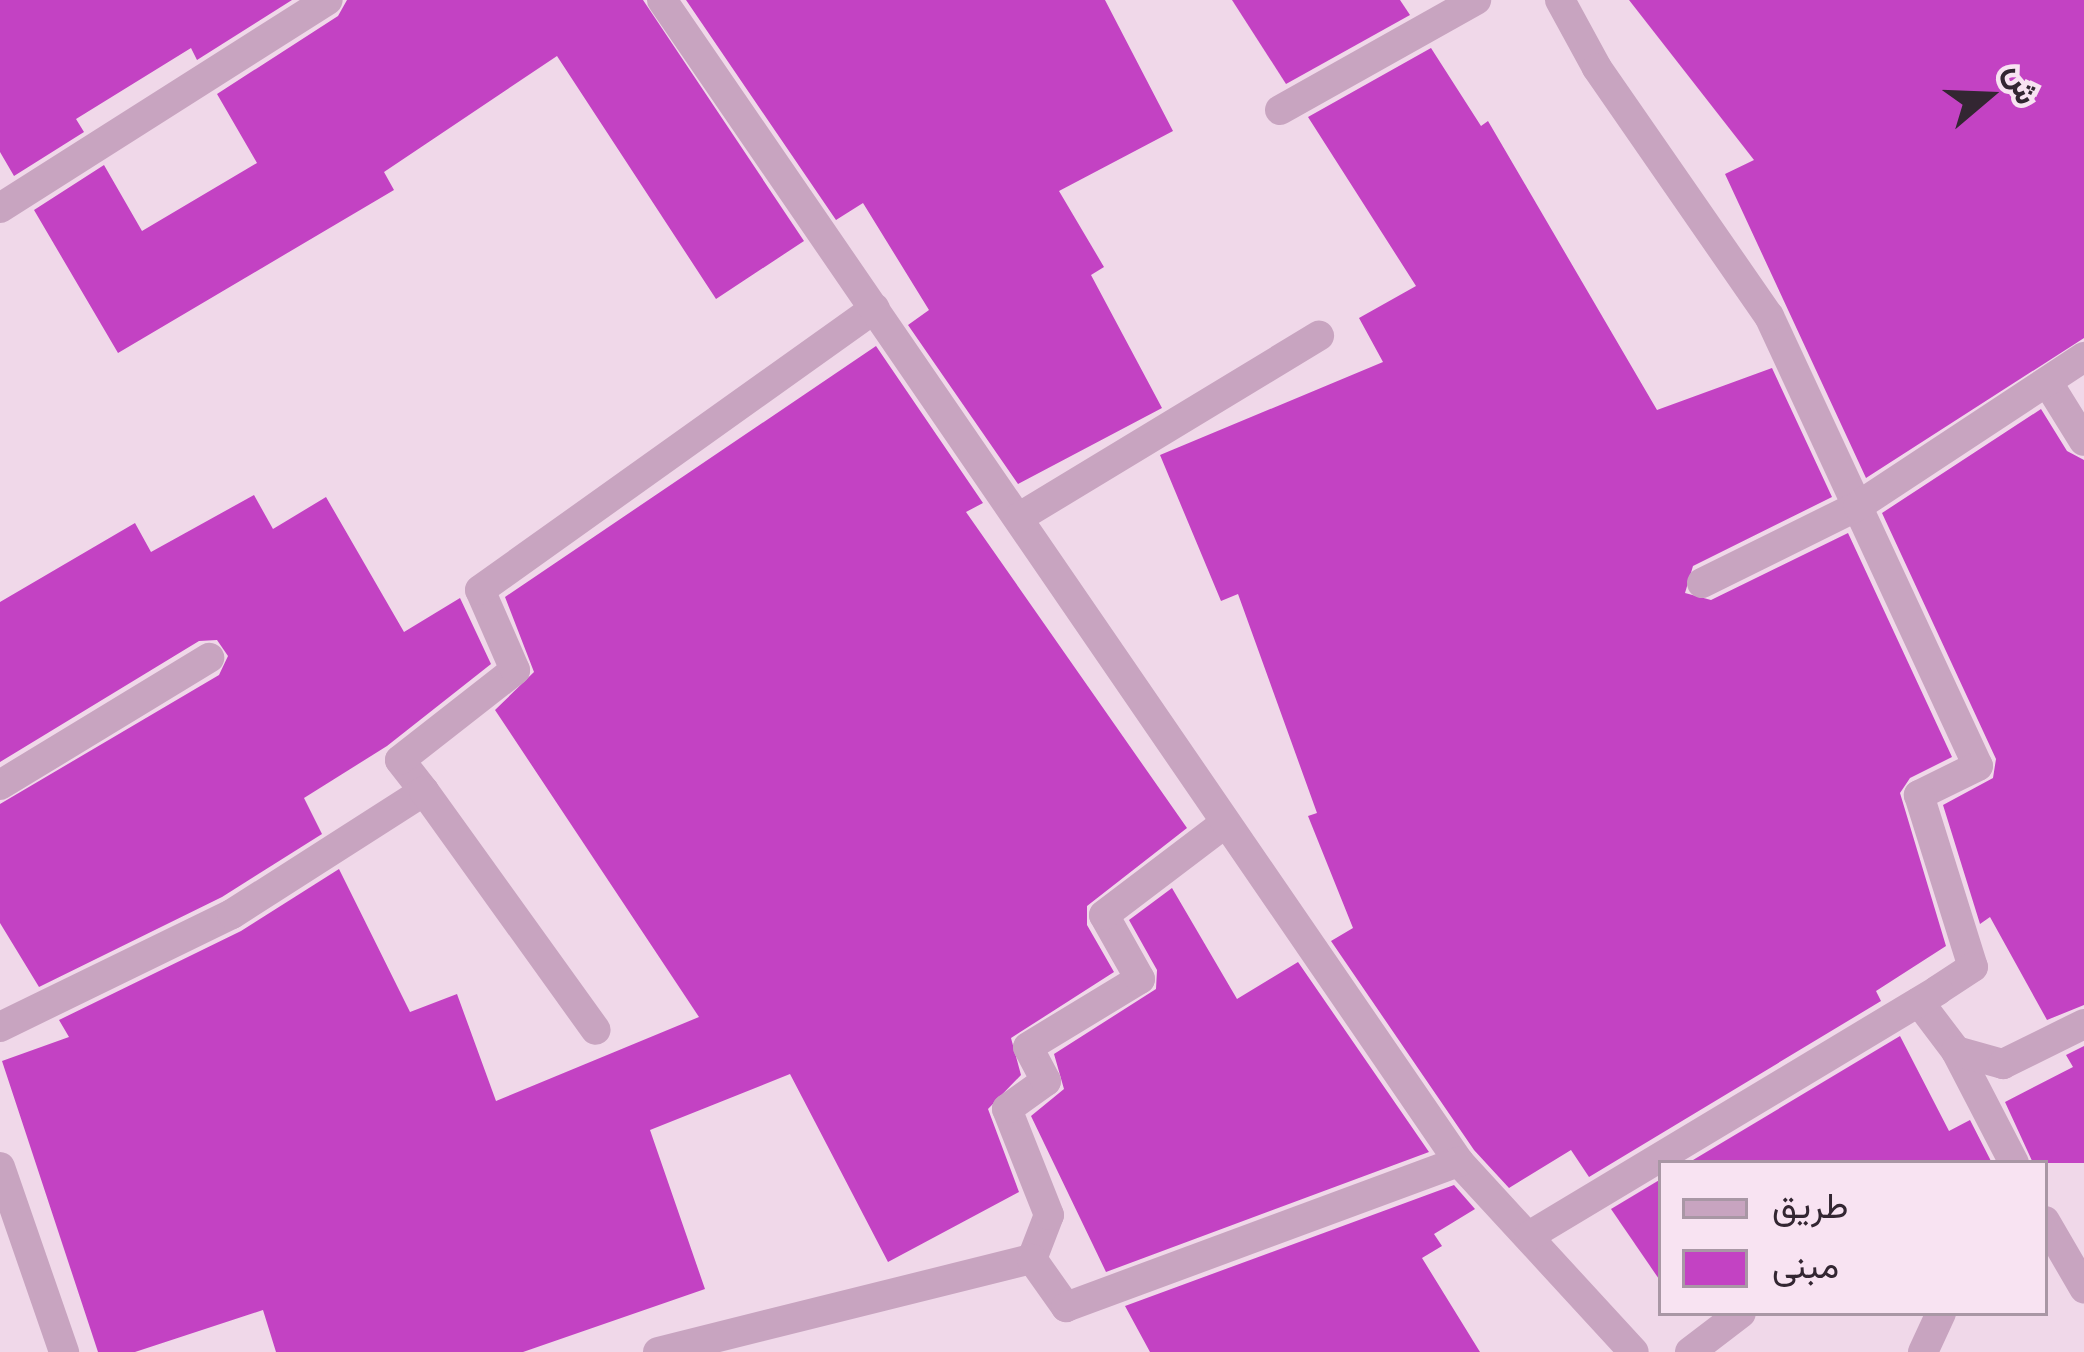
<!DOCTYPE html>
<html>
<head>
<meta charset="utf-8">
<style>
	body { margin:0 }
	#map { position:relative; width:2084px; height:1352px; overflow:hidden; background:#f0d8e9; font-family:Jost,Vazirmatn,sans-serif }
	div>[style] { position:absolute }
	.building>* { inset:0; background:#c342c3 }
	.lane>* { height:30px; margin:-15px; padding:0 15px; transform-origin:15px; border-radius:15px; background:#c8a4c0 }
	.street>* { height:30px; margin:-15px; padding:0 15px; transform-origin:15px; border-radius:15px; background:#c8a4c0 }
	span { translate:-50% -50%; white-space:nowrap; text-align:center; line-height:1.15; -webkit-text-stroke:9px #f8e3f2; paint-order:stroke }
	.legend { position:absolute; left:1658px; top:1160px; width:390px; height:156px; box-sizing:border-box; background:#f8e3f2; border:3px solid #a997a5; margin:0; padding:15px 21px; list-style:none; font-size:36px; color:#332632 }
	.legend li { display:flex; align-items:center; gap:24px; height:60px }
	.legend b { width:60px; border:3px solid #a997a5 }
	.north { position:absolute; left:1928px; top:36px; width:120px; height:120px; -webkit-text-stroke:9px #f8e3f2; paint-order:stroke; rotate:71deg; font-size:33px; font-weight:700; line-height:48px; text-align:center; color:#332632 }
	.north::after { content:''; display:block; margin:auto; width:42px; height:54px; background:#332632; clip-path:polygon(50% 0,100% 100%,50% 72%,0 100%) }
</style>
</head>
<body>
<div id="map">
	<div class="building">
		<i style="clip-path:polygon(0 0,292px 0,197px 60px,191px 48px,76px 119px,84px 132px,14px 176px,0 152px)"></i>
		<i style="clip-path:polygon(347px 0,643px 0,804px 241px,716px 299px,557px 56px,384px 172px,394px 190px,118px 353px,34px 210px,104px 165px,142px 231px,257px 163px,217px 94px,338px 16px)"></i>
		<i style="clip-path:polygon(686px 0,1105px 0,1173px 131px,1059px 191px,1104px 267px,1091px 275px,1162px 408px,1018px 484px,908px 325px,929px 310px,863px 203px,836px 220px)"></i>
		<i style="clip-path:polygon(1232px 0,1400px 0,1410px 15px,1286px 84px)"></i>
		<i style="clip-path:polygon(1629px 0,2084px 0,2084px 338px,1866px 478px,1725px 174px,1754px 160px)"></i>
		<i style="clip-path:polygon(1431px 48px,1481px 126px,1488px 121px,1657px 410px,1772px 368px,1832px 497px,1693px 566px,1685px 593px,1711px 600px,1848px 533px,1952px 757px,1910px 778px,1900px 793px,1946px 946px,1876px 991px,1881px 1001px,1589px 1177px,1571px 1150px,1509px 1188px,1474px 1150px,1331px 941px,1353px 928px,1308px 816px,1317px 813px,1238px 594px,1221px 601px,1160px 455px,1383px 362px,1359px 318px,1416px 286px,1308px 117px)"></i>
		<i style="clip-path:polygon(876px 346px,983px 503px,966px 512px,1187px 828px,1087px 906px,1087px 925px,1114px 972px,1011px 1038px,1021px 1075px,988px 1109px,1019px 1192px,888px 1262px,790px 1074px,650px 1130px,705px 1289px,523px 1352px,276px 1352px,263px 1310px,135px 1352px,98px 1352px,2px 1061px,69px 1037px,59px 1020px,241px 931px,339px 869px,410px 1012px,457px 994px,496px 1101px,699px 1017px,495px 710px,534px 672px,505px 597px)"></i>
		<i style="clip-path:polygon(2041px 409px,2067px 451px,2084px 460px,2084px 1005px,2047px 1020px,1990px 917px,1980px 924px,1943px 805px,1993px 778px,1996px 759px,1882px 513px)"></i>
		<i style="clip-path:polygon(254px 495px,273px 529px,326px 497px,404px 632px,460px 598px,491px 664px,387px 746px,304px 798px,322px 834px,222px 897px,39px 987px,0 923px,0 804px,219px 675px,228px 656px,217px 640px,199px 641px,0 762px,0 602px,135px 523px,151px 552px)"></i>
		<i style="clip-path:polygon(1172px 888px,1237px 999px,1298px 962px,1429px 1152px,1106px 1272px,1031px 1116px,1064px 1089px,1054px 1054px,1156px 989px,1157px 970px,1129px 920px)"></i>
		<i style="clip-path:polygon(1900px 1036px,1949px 1131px,1970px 1120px,1992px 1163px,1688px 1163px)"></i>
		<i style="clip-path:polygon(2084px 1046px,2084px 1163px,2033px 1163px,2005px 1102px,2073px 1067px,2066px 1055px)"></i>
		<i style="clip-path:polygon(1661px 1179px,1661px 1282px,1611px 1209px)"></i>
		<i style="clip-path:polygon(1454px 1185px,1475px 1209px,1434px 1234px,1442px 1246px,1422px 1258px,1480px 1352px,1150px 1352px,1125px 1306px)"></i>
	</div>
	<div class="lane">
		<i style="left:1769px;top:316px;width:496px;rotate:65.1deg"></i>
		<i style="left:1978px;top:766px;width:66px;rotate:153.8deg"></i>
		<i style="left:1919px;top:795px;width:180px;rotate:72.6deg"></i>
		<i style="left:1973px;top:967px;width:42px;rotate:146.7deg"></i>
		<i style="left:2048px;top:383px;width:68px;rotate:58.2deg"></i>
		<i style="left:1702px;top:583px;width:174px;rotate:-26.3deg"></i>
		<i style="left:1858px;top:506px;width:271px;rotate:-33.4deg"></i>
		<i style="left:0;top:785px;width:245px;rotate:-31.3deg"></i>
		<i style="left:424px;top:791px;width:39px;rotate:-128deg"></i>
		<i style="left:400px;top:760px;width:146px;rotate:-38deg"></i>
		<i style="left:515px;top:670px;width:87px;rotate:-113.6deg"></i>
		<i style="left:480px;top:590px;width:485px;rotate:-35.5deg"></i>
		<i style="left:1919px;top:1002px;width:61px;rotate:52.9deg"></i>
		<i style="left:1956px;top:1051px;width:126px;rotate:62.6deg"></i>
		<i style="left:1956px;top:1051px;width:49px;rotate:15.5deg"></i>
		<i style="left:2003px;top:1064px;width:90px;rotate:-26.3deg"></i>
		<i style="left:2045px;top:1221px;width:78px;rotate:59.8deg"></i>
		<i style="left:1032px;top:1259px;width:47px;rotate:-68.9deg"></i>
		<i style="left:1049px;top:1215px;width:114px;rotate:-111.6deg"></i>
		<i style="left:1007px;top:1109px;width:48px;rotate:-35.7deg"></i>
		<i style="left:1046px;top:1081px;width:38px;rotate:-118deg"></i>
		<i style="left:1028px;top:1047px;width:131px;rotate:-31.3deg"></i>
		<i style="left:1140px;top:979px;width:73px;rotate:-119.4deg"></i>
		<i style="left:1104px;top:915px;width:151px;rotate:-37.2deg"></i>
		<i style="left:1690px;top:1352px;width:64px;rotate:-37.4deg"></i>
		<i style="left:1923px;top:1352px;width:43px;rotate:-65.2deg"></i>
	</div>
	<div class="street">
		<i style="left:662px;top:0;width:1409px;rotate:55.55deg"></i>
		<i style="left:1459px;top:1162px;width:258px;rotate:47.4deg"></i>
		<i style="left:1560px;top:0;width:77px;rotate:61.4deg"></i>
		<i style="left:1597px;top:68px;width:302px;rotate:55.3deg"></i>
		<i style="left:1280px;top:110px;width:225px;rotate:-29.3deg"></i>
		<i style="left:0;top:208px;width:388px;rotate:-32.4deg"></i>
		<i style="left:1018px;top:518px;width:352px;rotate:-31.2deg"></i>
		<i style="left:0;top:1027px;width:258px;rotate:-26deg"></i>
		<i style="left:232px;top:914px;width:228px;rotate:-32.6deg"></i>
		<i style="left:424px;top:791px;width:294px;rotate:54.3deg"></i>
		<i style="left:0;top:1167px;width:196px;rotate:70.9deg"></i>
		<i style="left:1529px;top:1236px;width:477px;rotate:-31deg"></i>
		<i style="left:658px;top:1352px;width:385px;rotate:-14deg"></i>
		<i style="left:1032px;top:1259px;width:59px;rotate:54.7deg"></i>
		<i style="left:1066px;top:1307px;width:419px;rotate:-20.3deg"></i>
	</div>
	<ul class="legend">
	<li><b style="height:15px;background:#c8a4c0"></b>طريق</li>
	<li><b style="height:33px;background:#c342c3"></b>مبنى</li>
	</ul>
	<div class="north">ش</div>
</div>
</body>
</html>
